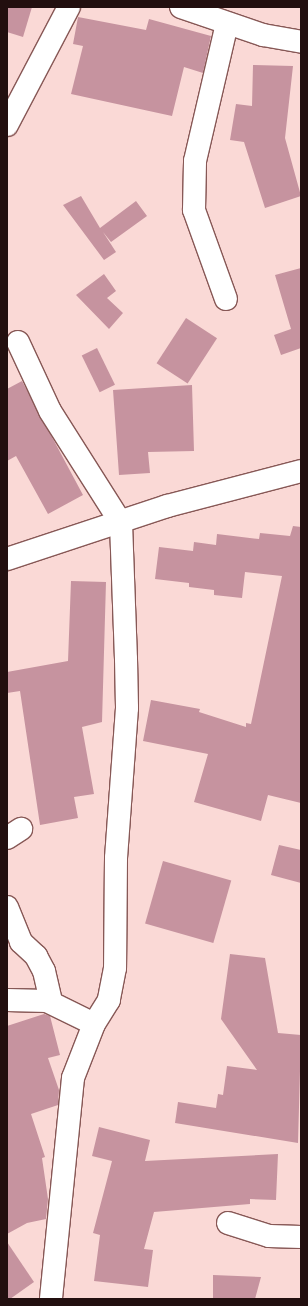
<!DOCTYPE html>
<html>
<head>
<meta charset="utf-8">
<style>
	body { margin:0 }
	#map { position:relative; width:308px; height:1306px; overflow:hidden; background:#fad9d6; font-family:Barlow,sans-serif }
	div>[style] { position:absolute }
	.building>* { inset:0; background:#c6939f; transform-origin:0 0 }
	.roads { filter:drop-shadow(1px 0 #875856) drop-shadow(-1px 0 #875856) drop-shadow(0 1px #875856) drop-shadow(0 -1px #875856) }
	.street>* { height:22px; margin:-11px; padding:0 11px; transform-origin:11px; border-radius:11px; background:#fff }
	span { translate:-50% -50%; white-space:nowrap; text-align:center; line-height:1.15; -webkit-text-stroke:3px #f8eceb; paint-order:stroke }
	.frame { position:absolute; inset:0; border:8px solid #220f0f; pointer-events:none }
</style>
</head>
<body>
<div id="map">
	<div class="building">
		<i style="clip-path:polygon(7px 7px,32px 7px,23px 37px,7px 32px)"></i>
		<i style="clip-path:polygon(78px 17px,146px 30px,149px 19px,211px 36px,203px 73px,184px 67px,172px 116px,71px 94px,83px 46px,73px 44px)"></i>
		<i style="clip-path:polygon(253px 65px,293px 66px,285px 138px,301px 196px,265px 208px,244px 142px,230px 140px,236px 104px,252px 106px)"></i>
		<i style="clip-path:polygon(81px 196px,100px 228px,136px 201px,147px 216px,111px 242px,103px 232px,116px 252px,104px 260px,63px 205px)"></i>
		<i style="clip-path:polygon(301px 268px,301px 348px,281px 355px,274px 335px,291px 329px,275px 275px)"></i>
		<i style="clip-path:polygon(104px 274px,116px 291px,107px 298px,123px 313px,109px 329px,76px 295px)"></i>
		<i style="left:186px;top:318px;width:37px;height:54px;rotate:33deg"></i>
		<i style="left:97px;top:348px;width:41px;height:17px;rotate:64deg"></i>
		<i style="clip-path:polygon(22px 381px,83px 495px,48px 514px,16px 456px,7px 461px,7px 389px)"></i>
		<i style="clip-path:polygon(192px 385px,194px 451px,148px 452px,150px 473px,119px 475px,113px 390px)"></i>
		<i style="clip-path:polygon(293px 526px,301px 527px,301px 803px,268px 795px,261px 821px,194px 802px,208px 754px,143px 741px,151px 700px,200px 709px,199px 712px,246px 727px,246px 723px,251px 724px,282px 576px,245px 572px,242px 598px,214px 595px,214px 590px,189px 587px,189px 583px,155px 579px,159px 547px,193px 551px,194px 542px,216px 545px,217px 534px,259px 539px,260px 533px,290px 536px)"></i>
		<i style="clip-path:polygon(71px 581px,106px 582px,102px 722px,82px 727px,94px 794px,74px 797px,78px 818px,40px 825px,20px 691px,7px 693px,7px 672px,68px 661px)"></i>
		<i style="clip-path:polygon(279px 845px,301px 850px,301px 883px,271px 875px)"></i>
		<i style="left:163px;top:861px;width:71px;height:65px;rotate:16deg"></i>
		<i style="clip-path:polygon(230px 954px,265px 958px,278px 1033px,301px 1035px,298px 1143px,175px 1123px,178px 1102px,216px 1108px,218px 1094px,223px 1095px,227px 1066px,257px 1070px,221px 1019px)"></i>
		<i style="clip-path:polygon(44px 1014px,50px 1016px,60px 1055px,48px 1058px,59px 1090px,58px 1105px,31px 1114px,45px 1157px,42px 1158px,48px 1199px,46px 1219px,27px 1223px,7px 1234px,7px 1026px)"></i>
		<i style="clip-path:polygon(99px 1127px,150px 1140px,145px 1161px,278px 1154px,276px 1200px,250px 1199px,250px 1204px,154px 1212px,144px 1249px,153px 1250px,148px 1287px,94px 1281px,100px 1235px,93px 1233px,112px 1161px,92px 1156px)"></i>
		<i style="clip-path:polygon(7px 1242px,34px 1282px,10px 1299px,7px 1299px)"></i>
		<i style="clip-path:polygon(213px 1275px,261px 1277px,255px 1299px,213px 1299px)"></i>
	</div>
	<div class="roads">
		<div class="street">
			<i style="left:181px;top:7px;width:87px;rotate:18.9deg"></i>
			<i style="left:263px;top:35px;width:39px;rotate:10deg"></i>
			<i style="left:7px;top:125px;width:133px;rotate:-62.3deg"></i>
			<i style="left:226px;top:299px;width:95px;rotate:-109.8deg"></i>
			<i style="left:194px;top:210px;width:49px;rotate:-88.8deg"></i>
			<i style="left:195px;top:161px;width:141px;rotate:-76.9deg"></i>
			<i style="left:18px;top:342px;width:76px;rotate:65.1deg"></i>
			<i style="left:50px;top:411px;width:133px;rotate:57.6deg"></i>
			<i style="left:121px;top:523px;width:136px;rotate:87.9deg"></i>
			<i style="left:126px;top:659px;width:49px;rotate:88.8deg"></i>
			<i style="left:127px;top:708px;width:150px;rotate:94.2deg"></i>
			<i style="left:116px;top:858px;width:110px;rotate:90.5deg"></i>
			<i style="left:115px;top:968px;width:33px;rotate:101deg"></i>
			<i style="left:109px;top:1000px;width:28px;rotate:122deg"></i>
			<i style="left:94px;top:1024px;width:58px;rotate:111.3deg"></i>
			<i style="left:73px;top:1078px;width:222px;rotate:95.7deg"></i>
			<i style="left:7px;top:559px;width:169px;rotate:-18.3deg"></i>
			<i style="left:167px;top:506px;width:138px;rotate:-14.6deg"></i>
			<i style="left:7px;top:838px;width:17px;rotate:-33deg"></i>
			<i style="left:7px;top:907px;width:38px;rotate:68deg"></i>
			<i style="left:21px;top:942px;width:21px;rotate:43deg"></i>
			<i style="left:36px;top:956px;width:17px;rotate:62deg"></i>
			<i style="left:44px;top:971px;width:32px;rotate:77deg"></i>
			<i style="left:7px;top:1000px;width:40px;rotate:1.4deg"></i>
			<i style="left:47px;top:1001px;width:52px;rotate:26.1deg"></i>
			<i style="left:228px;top:1223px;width:43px;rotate:17.6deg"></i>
			<i style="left:269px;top:1236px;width:32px;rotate:2deg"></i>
		</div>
	</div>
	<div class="frame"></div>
</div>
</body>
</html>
